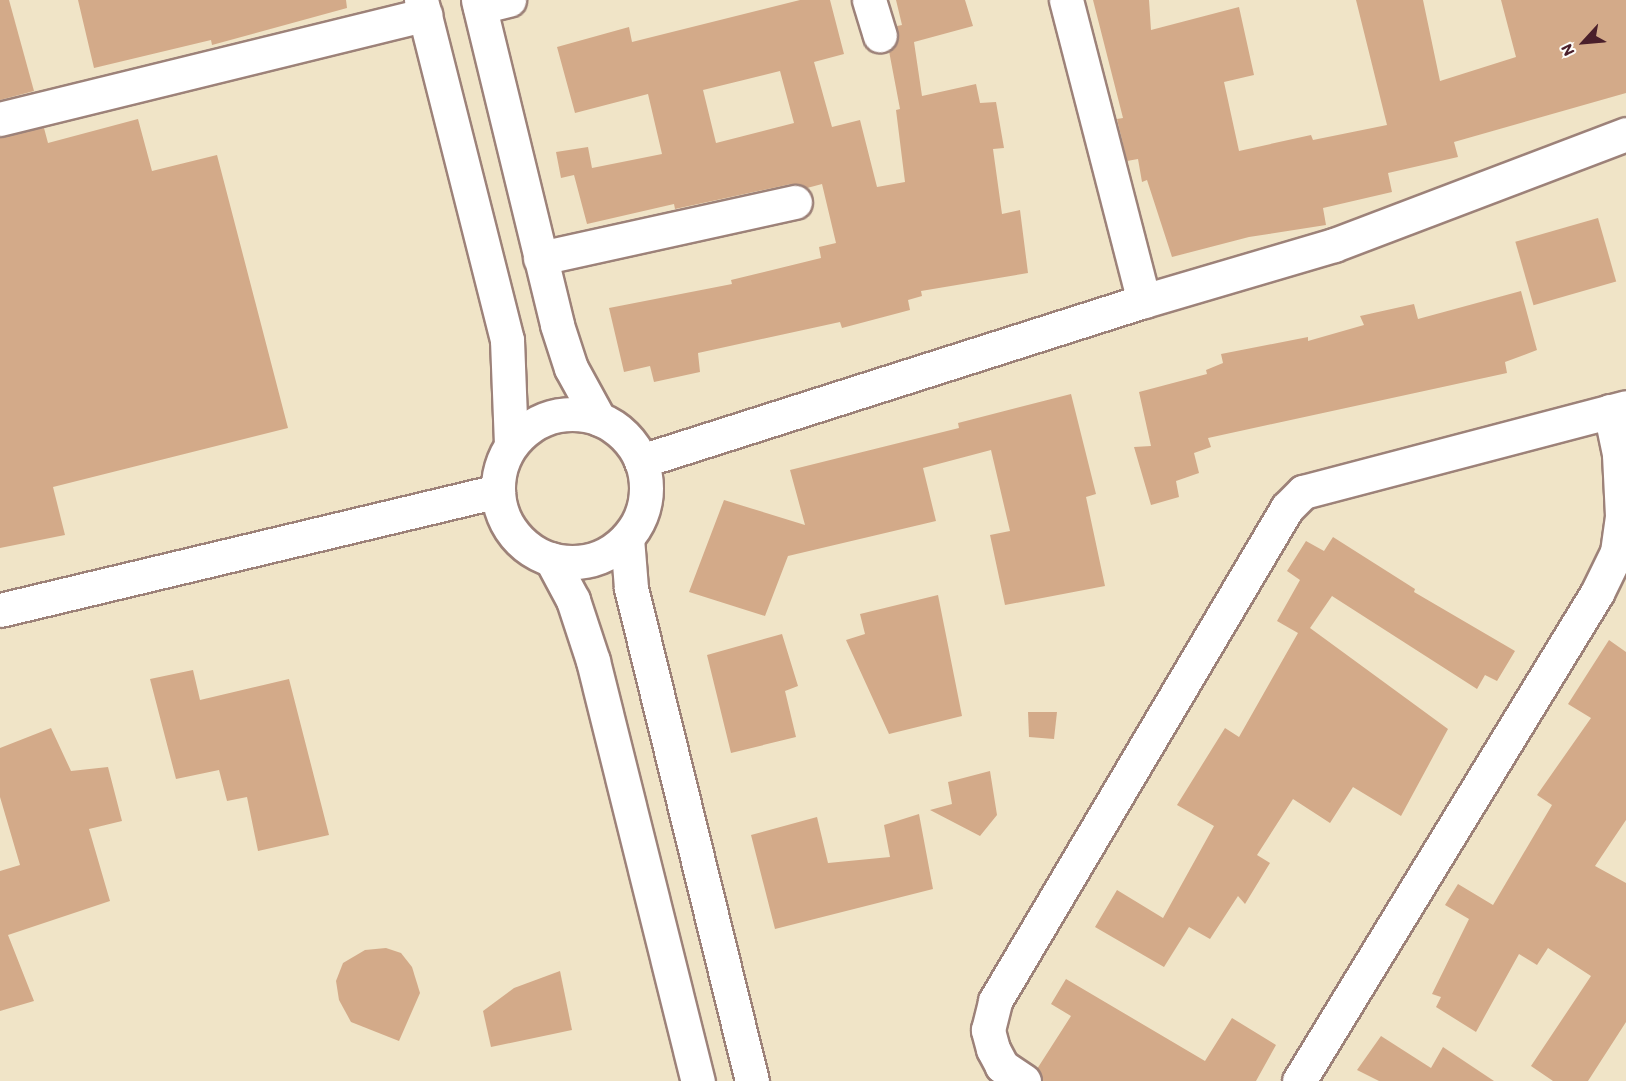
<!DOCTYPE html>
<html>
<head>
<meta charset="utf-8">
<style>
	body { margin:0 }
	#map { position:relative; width:1626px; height:1081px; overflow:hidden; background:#f0e4c7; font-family:Itim,sans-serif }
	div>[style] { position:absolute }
	.building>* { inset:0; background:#d3aa89; transform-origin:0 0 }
	.roads { filter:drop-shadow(2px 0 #9d8279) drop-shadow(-2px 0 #9d8279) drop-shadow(0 2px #9d8279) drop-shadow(0 -2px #9d8279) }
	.minor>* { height:33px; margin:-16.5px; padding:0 16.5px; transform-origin:16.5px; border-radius:16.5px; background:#fff }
	.major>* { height:33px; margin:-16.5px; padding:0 16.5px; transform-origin:16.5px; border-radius:16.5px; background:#fff }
	.major>.ring { margin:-16.5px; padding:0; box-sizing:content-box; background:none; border:33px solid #fff; border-radius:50% }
	span { translate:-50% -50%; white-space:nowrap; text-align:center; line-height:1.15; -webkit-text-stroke:4.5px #fdfcf7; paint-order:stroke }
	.north { position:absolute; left:1554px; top:12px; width:60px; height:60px; -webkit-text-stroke:4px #fdfcf7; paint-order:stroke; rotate:244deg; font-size:16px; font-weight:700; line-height:24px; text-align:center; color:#4a1f2b }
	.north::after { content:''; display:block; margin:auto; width:21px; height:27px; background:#4a1f2b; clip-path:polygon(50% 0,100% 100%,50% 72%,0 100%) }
</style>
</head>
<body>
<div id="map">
	<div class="building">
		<i style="clip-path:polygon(0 0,9px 0,34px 91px,0 100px)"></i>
		<i style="clip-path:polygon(78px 0,346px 0,347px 8px,212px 45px,211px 40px,94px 68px)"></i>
		<i style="clip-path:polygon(evenodd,800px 0,830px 0,844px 54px,814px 62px,832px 127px,860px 120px,877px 187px,905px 182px,896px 110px,900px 109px,889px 51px,898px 40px,897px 26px,902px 25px,896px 0,965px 0,973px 26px,914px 42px,922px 96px,976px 84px,980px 103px,996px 102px,1004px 148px,993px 149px,1002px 214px,1020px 210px,1028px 273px,921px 291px,922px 296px,908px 300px,910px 310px,842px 328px,840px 322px,698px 353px,700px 372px,654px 382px,650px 366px,624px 372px,609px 308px,732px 284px,731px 280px,821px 258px,819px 247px,836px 243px,822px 184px,807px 188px,791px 184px,675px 209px,674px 204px,587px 224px,574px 175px,561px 178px,556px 152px,588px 147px,592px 168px,662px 154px,648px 94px,575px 113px,557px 47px,629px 27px,632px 42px,800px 0,780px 71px,794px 123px,716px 143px,703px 90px,780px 71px)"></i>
		<i style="clip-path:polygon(1093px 0,1149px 0,1151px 30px,1239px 7px,1254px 75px,1224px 82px,1239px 151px,1311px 135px,1313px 140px,1387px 125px,1356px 0,1423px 0,1440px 81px,1516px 57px,1501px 0,1626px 0,1626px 93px,1454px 142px,1458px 157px,1388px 173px,1392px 192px,1323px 208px,1326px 225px,1249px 237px,1172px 257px,1147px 180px,1142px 182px,1138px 159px,1127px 161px,1117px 119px,1123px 118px)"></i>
		<i style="clip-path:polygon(138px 119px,152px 171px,217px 155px,288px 428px,53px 487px,65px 535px,0 548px,0 137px,44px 128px,48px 143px)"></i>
		<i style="left:1598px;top:218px;width:66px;height:86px;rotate:74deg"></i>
		<i style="clip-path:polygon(1521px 291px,1537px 350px,1505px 362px,1507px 373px,1208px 438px,1211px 447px,1194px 453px,1199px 473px,1176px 481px,1179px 497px,1151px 505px,1134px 447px,1151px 446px,1139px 392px,1207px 374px,1206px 370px,1223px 363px,1221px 354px,1308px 337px,1308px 341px,1364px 325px,1360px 316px,1414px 304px,1418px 319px)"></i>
		<i style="clip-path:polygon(1071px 394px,1096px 494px,1086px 497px,1105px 586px,1005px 605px,990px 535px,1010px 531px,991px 450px,923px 468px,936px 521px,788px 556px,765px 616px,689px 592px,724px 500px,805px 525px,790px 470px,959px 428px,958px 423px)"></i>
		<i style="clip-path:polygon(1333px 537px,1415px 589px,1414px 592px,1515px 651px,1497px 681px,1485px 675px,1477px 689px,1332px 596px,1310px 628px,1448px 729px,1401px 816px,1353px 787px,1330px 823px,1293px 799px,1257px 855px,1270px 863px,1245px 904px,1238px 896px,1210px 939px,1189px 927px,1164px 967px,1095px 927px,1117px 890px,1163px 918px,1214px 826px,1177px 805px,1225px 728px,1239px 737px,1298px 633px,1277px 621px,1300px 580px,1287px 571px,1306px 541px,1324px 551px)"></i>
		<i style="clip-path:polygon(938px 595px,962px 716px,889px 734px,846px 640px,865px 634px,860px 614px)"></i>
		<i style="clip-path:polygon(782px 634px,798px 686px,785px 691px,796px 737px,731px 753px,707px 655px)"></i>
		<i style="clip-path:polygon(1609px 640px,1626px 652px,1626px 820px,1595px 866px,1626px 883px,1626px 1022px,1588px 1081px,1553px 1081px,1531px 1066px,1591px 976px,1548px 948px,1537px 965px,1519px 954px,1476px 1032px,1436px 1007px,1441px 997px,1432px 994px,1469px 919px,1445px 905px,1458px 884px,1493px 905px,1552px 805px,1537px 795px,1591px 718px,1568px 704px)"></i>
		<i style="clip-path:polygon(193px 670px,200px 700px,289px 679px,329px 835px,258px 851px,247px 797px,227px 801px,219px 770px,176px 779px,150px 679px)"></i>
		<i style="clip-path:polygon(1028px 712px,1057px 712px,1054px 739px,1029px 737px)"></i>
		<i style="clip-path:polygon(51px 728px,71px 771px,108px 767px,122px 821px,89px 829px,110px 901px,8px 935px,34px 1001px,0 1011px,0 871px,20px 865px,0 797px,0 748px)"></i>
		<i style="clip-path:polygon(990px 771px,997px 815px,980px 836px,930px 810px,952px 804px,948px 782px)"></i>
		<i style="clip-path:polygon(919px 814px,933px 889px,775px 929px,751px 835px,817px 817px,828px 863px,890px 857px,884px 825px)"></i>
		<i style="clip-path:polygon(386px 948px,401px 953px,412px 967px,420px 993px,399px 1041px,351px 1022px,339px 1000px,336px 981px,343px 963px,365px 950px)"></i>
		<i style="clip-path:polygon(560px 971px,572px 1030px,491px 1047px,483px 1011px,514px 988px)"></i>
		<i style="clip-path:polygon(1066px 979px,1205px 1061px,1232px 1018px,1276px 1045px,1256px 1081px,1043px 1081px,1037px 1069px,1071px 1016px,1051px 1004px)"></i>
		<i style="clip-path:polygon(1381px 1036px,1431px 1068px,1443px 1047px,1494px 1081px,1379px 1081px,1357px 1070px)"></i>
	</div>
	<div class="roads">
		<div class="minor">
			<i style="left:869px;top:0;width:37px;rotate:73deg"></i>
			<i style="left:1066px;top:0;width:311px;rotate:75.5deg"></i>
			<i style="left:1144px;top:301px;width:198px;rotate:-16.4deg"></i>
			<i style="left:1334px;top:245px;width:312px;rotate:-20.8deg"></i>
			<i style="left:480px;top:7px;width:30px;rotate:-14deg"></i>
			<i style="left:0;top:119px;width:438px;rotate:-13.8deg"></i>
			<i style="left:540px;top:258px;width:261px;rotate:-12.4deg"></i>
			<i style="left:641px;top:461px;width:528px;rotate:-17.65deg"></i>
			<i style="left:0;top:610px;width:512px;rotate:-13.44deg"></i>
			<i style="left:1024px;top:1081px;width:27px;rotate:-146deg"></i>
			<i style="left:1002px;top:1066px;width:19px;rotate:-118deg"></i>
			<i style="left:993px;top:1049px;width:20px;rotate:-105deg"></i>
			<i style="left:988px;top:1030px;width:30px;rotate:-76deg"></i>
			<i style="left:995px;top:1001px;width:573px;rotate:-59.36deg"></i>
			<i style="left:1287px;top:508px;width:23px;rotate:-45deg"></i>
			<i style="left:1303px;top:492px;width:334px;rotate:-14.7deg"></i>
			<i style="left:1299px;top:1081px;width:572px;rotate:-58.59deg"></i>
			<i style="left:1597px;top:593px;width:46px;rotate:-64deg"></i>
			<i style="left:1617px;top:552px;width:36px;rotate:-82deg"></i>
			<i style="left:1622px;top:516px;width:62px;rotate:-92.8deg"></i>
			<i style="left:1619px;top:454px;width:44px;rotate:-101.8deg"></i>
		</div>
		<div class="major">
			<i style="left:421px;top:0;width:351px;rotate:75.8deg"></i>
			<i style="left:507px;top:340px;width:105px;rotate:87.8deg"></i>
			<i style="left:478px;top:0;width:334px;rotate:76.3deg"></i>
			<i style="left:557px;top:325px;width:45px;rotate:72deg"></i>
			<i style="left:571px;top:368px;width:58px;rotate:61.2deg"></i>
			<i class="ring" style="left:498px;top:414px;width:115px;height:115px"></i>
			<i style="left:627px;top:538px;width:50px;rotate:85.4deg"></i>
			<i style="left:631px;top:588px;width:508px;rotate:76.21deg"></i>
			<i style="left:551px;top:559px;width:47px;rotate:61.8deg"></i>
			<i style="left:573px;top:600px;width:64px;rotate:71.8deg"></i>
			<i style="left:593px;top:661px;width:433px;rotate:76deg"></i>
		</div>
	</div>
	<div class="north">N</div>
</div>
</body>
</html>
